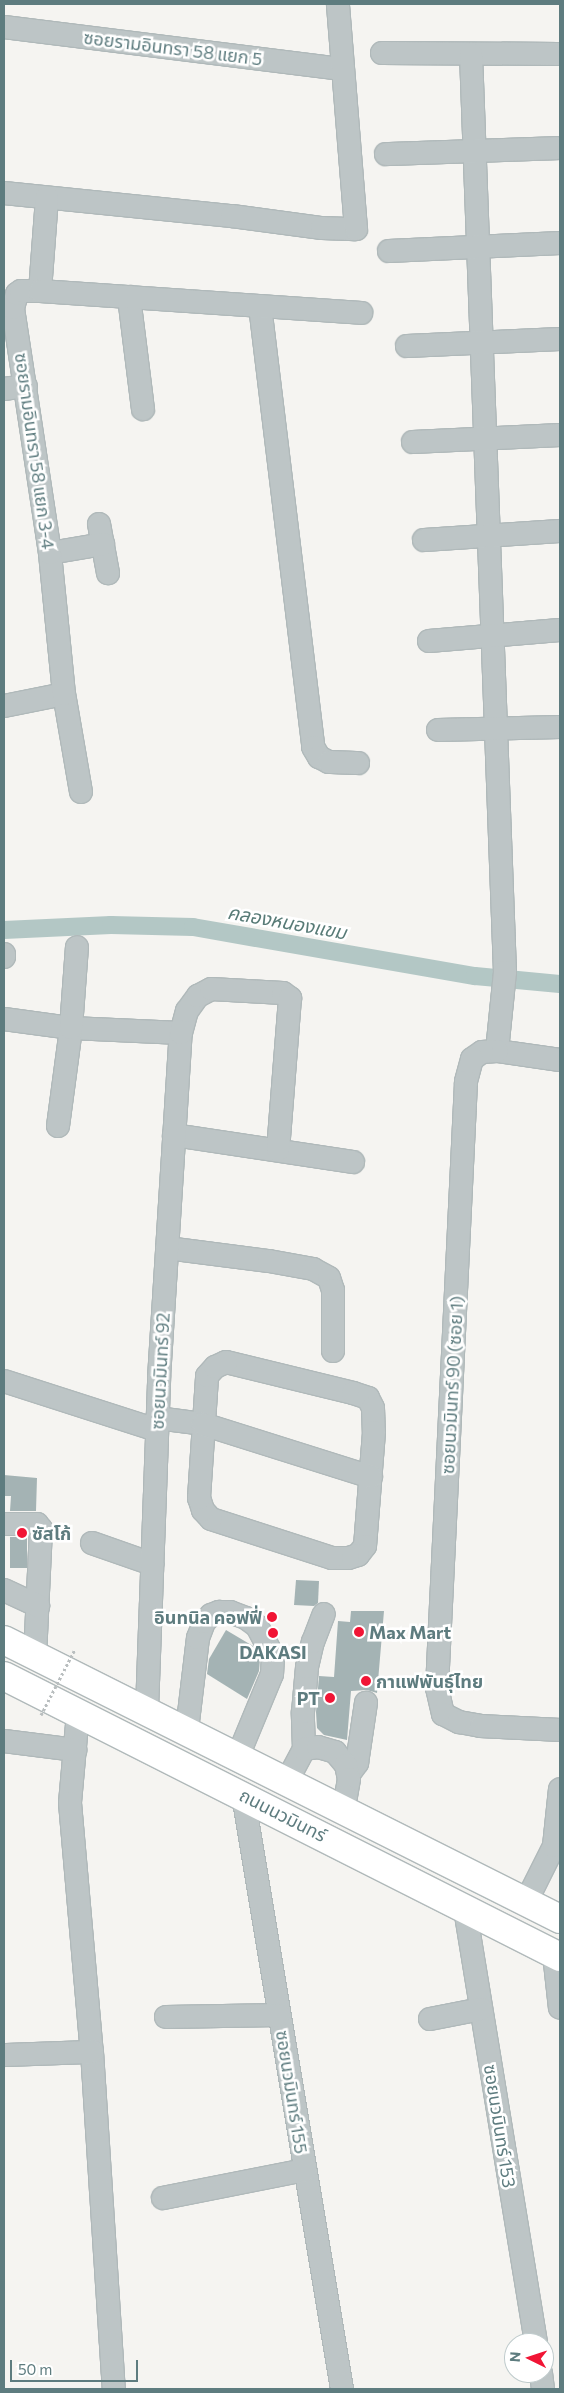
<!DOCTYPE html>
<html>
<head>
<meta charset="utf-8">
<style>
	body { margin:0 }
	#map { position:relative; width:564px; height:2393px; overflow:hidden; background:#f5f4f1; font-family:Commissioner,"Noto Sans Thai",sans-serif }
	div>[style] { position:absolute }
	.canal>* { height:18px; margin:-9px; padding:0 9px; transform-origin:9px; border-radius:9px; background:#b3c7c5 }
	.building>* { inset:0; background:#a4b3b4; transform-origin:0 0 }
	.roads { filter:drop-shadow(1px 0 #b0b9ba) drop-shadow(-1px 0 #b0b9ba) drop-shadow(0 1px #b0b9ba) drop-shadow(0 -1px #b0b9ba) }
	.minor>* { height:22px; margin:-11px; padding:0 11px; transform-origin:11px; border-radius:11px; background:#bdc5c6 }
	.major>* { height:28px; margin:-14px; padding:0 14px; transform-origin:14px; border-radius:14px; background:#fff }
	.path-bridge>* { height:3px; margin-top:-1.5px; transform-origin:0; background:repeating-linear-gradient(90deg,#b9bebf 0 2.5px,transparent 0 5px) }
	.dots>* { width:14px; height:14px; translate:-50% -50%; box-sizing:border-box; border:2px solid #fff; border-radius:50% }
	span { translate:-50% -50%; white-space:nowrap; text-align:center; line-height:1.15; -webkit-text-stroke:5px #fff; paint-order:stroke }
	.street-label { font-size:18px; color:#5e7c7f }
	.poi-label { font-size:18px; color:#5e7c7f; font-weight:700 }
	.left { translate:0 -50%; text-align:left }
	.right { translate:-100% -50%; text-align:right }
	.water-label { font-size:19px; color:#587b77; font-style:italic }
	.frame { position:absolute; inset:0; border:5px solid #5e7c7f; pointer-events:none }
	.north { position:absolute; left:504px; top:2333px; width:50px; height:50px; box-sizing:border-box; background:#fff; border:1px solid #bfcbcc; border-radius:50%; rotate:274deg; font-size:14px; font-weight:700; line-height:20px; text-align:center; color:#5e7c7f }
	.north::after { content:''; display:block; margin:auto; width:18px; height:22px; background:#f11535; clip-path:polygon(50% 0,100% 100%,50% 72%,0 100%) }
	.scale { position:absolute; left:10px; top:2360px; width:128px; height:22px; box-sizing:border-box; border:2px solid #5e7c7f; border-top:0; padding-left:6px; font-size:15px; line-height:18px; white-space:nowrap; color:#5e7c7f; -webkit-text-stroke:4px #fff; paint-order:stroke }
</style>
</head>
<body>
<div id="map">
	<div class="canal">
		<i style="left:4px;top:930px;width:107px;rotate:-2.7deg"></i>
		<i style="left:111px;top:925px;width:82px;rotate:1.4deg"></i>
		<i style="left:193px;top:927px;width:286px;rotate:9.9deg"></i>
		<i style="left:475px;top:976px;width:85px;rotate:5.4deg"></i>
	</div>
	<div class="building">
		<i style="clip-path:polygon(4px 1475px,37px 1478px,36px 1511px,10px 1511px,11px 1496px,4px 1496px)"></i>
		<i style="left:10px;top:1537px;width:17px;height:31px"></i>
		<i style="clip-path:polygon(296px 1580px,319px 1581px,318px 1603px,314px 1606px,294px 1605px)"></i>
		<i style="clip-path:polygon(351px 1611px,384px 1611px,377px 1693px,367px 1690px,351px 1691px,347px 1740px,324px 1735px,317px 1728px,316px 1712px,319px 1676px,334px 1677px,338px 1621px,350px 1622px)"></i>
		<i style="clip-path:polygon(226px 1630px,253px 1646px,260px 1659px,259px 1671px,247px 1699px,207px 1674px,209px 1659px)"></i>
	</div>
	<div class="roads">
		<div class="minor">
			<i style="left:4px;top:27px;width:341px;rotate:7.1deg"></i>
			<i style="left:382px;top:53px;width:176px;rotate:0.3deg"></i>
			<i style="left:471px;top:54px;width:919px;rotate:87.88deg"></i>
			<i style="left:505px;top:972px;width:79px;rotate:95.8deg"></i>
			<i style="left:386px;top:154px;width:171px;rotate:-2deg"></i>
			<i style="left:4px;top:193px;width:229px;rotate:5.8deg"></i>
			<i style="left:232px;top:216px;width:91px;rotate:7.6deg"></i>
			<i style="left:322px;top:228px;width:34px;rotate:2deg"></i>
			<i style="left:356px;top:229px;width:226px;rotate:-94.6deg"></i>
			<i style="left:389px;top:251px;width:171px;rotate:-2.7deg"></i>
			<i style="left:40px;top:291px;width:93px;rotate:-85.7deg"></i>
			<i style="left:129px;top:297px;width:113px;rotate:82.9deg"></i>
			<i style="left:260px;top:306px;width:444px;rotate:83.1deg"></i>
			<i style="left:313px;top:747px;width:12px;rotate:59deg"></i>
			<i style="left:319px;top:757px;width:11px;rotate:27deg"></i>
			<i style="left:329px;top:762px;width:29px;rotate:2deg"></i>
			<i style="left:407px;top:346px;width:153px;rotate:-2.6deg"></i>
			<i style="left:4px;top:389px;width:22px;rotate:-8deg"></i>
			<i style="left:413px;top:442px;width:147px;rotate:-2.7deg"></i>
			<i style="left:99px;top:524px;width:50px;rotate:79.6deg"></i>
			<i style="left:424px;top:540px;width:136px;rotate:-3.8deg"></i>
			<i style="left:50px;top:553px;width:54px;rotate:-9.6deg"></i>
			<i style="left:429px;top:641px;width:131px;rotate:-4.8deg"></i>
			<i style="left:4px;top:706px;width:61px;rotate:-11.3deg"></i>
			<i style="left:438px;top:730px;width:122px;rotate:-1.4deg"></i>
			<i style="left:81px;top:792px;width:99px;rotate:-99.8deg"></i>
			<i style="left:64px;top:694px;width:142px;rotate:-95.7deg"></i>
			<i style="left:50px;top:553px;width:248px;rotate:-98.6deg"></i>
			<i style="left:13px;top:308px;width:15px;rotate:-74deg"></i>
			<i style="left:17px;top:294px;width:5px;rotate:-37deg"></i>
			<i style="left:21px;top:291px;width:19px"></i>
			<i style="left:40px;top:291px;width:322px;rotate:3.9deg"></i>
			<i style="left:4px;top:957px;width:3px;rotate:-90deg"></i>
			<i style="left:4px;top:1019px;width:68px;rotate:7.7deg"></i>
			<i style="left:71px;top:1028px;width:110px;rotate:2.6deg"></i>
			<i style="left:560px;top:1060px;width:64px;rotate:-171.9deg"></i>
			<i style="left:497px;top:1051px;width:15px;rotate:176deg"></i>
			<i style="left:482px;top:1052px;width:12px;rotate:145deg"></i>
			<i style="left:472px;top:1059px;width:24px;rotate:105deg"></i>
			<i style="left:466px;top:1082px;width:607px;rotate:92.74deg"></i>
			<i style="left:437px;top:1688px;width:27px;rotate:77deg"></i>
			<i style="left:443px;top:1714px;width:18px;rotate:27deg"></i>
			<i style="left:459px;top:1722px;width:22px;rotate:10deg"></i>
			<i style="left:481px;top:1726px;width:79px;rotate:2.9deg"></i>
			<i style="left:58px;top:1126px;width:99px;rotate:-82.4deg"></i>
			<i style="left:71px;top:1028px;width:81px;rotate:-85.8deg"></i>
			<i style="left:174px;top:1135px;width:181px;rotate:8.6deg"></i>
			<i style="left:167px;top:1248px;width:103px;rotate:7.3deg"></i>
			<i style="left:269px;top:1261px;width:45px;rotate:10.3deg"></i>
			<i style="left:313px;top:1269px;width:18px;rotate:29deg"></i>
			<i style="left:329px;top:1278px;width:13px;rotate:72deg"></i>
			<i style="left:333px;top:1290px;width:61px;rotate:90deg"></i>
			<i style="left:226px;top:1362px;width:131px;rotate:13.7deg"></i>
			<i style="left:353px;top:1393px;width:16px;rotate:18deg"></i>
			<i style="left:368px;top:1398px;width:11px;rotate:63deg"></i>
			<i style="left:373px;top:1408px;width:24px;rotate:88deg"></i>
			<i style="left:374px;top:1432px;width:114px;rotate:94.5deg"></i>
			<i style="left:365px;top:1546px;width:11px;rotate:128deg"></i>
			<i style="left:358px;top:1555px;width:10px;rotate:163deg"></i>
			<i style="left:348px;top:1558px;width:16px;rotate:180deg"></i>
			<i style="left:332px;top:1558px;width:127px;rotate:-162.1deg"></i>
			<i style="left:211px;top:1519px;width:12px;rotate:-132deg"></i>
			<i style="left:203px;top:1510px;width:13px;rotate:-108deg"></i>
			<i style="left:199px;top:1498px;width:122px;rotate:-86.2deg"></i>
			<i style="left:207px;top:1376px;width:12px;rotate:-48deg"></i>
			<i style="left:215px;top:1367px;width:12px;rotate:-24deg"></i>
			<i style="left:4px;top:1381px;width:161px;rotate:17.8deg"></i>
			<i style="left:157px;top:1418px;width:46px;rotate:7.4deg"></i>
			<i style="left:203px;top:1424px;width:176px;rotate:17.5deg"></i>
			<i style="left:4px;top:1524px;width:33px"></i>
			<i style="left:37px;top:1524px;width:6px;rotate:51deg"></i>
			<i style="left:41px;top:1529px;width:126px;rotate:92.7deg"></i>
			<i style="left:92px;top:1543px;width:64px;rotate:19.3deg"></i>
			<i style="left:4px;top:1590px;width:38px;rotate:25deg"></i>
			<i style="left:147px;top:1710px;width:332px;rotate:-87.9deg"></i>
			<i style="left:159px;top:1378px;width:346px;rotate:-86.4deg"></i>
			<i style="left:181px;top:1033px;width:23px;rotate:-75deg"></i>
			<i style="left:187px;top:1011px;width:19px;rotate:-54deg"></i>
			<i style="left:198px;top:996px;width:15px;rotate:-28deg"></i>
			<i style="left:211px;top:989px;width:72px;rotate:3.2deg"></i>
			<i style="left:283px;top:993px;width:9px;rotate:36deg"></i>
			<i style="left:290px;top:998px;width:152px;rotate:94.5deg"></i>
			<i style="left:78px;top:1713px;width:90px;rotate:95.1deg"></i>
			<i style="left:70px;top:1803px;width:250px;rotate:85deg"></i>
			<i style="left:92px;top:2052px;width:338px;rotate:86.3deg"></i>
			<i style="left:187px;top:1730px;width:93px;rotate:-83.2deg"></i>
			<i style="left:198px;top:1638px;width:17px;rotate:-69deg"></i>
			<i style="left:204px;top:1622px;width:10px;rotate:-45deg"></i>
			<i style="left:211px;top:1615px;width:9px;rotate:-21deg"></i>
			<i style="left:219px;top:1612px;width:11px"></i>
			<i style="left:230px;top:1612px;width:17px;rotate:21deg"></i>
			<i style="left:246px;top:1618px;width:14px;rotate:36deg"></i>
			<i style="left:257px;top:1626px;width:34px;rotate:62deg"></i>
			<i style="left:273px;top:1656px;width:18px;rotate:93deg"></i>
			<i style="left:272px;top:1674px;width:89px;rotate:112.5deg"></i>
			<i style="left:4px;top:1741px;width:72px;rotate:7.2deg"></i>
			<i style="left:304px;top:1749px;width:37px;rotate:-92deg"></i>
			<i style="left:303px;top:1712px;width:45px;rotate:-84.9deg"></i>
			<i style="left:307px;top:1667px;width:26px;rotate:-77deg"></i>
			<i style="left:313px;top:1642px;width:30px;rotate:-69deg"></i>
			<i style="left:349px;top:1774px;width:14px;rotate:-54deg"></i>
			<i style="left:357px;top:1763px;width:61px;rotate:-81.5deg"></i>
			<i style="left:287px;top:1781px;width:36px;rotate:-62deg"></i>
			<i style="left:304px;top:1749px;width:14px;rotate:-8deg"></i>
			<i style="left:318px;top:1747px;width:18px;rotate:16deg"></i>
			<i style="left:335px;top:1752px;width:17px;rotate:50deg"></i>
			<i style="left:346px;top:1765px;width:14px;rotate:78deg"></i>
			<i style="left:349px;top:1779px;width:17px;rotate:100deg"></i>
			<i style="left:346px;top:1796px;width:14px;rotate:120deg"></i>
			<i style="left:243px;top:1795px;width:602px;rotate:80.54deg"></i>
			<i style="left:526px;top:1902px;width:63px;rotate:-63.4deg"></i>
			<i style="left:554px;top:1846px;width:57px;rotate:-84deg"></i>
			<i style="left:465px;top:1909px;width:440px;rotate:80.7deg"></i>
			<i style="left:554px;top:1954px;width:54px;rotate:83.7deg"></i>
			<i style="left:166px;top:2017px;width:113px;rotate:-1deg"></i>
			<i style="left:430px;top:2019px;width:52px;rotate:-11.1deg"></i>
			<i style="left:4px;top:2055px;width:88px;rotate:-2deg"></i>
			<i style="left:163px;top:2198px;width:145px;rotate:-11.2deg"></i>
			<i style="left:541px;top:2373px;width:16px;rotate:83deg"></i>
		</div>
		<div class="major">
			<i style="left:4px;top:1640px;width:622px;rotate:26.65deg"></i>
			<i style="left:4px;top:1676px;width:623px;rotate:26.81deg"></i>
		</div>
	</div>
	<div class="path-bridge">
		<i style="left:41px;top:1715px;width:74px;rotate:-62.7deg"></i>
	</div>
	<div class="dots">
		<i style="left:22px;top:1533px;background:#f11535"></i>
		<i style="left:272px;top:1617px;background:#f11535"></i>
		<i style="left:359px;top:1632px;background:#f11535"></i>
		<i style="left:273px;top:1633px;background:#f11535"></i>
		<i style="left:366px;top:1681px;background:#f11535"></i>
		<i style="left:330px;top:1698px;background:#f11535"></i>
	</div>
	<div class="street-label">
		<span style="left:173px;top:48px;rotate:7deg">ซอยรามอินทรา 58 แยก 5</span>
		<span style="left:35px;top:451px;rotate:82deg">ซอยรามอินทรา 58 แยก 3-4</span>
		<span style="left:160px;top:1371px;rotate:-87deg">ซอยนวมินทร์ 92</span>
		<span style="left:452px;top:1385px;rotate:-87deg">ซอยนวมินทร์ 90 (ซอย 1)</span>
		<span style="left:283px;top:1815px;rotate:27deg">ถนนนวมินทร์</span>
		<span style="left:292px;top:2092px;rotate:81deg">ซอยนวมินทร์ 155</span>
		<span style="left:500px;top:2126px;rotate:81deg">ซอยนวมินทร์ 153</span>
	</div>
	<div class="poi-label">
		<span class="left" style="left:32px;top:1533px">ซัสโก้</span>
		<span class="right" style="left:262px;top:1617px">อินทนิล คอฟฟี่</span>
		<span class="left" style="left:369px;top:1632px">Max Mart</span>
		<span style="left:273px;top:1652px">DAKASI</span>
		<span class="left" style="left:376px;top:1681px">กาแฟพันธุ์ไทย</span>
		<span class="right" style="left:320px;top:1698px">PT</span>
	</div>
	<div class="water-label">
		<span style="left:287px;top:922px;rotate:10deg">คลองหนองแขม</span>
	</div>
	<div class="frame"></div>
	<div class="north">N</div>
	<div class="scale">50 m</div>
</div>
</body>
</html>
